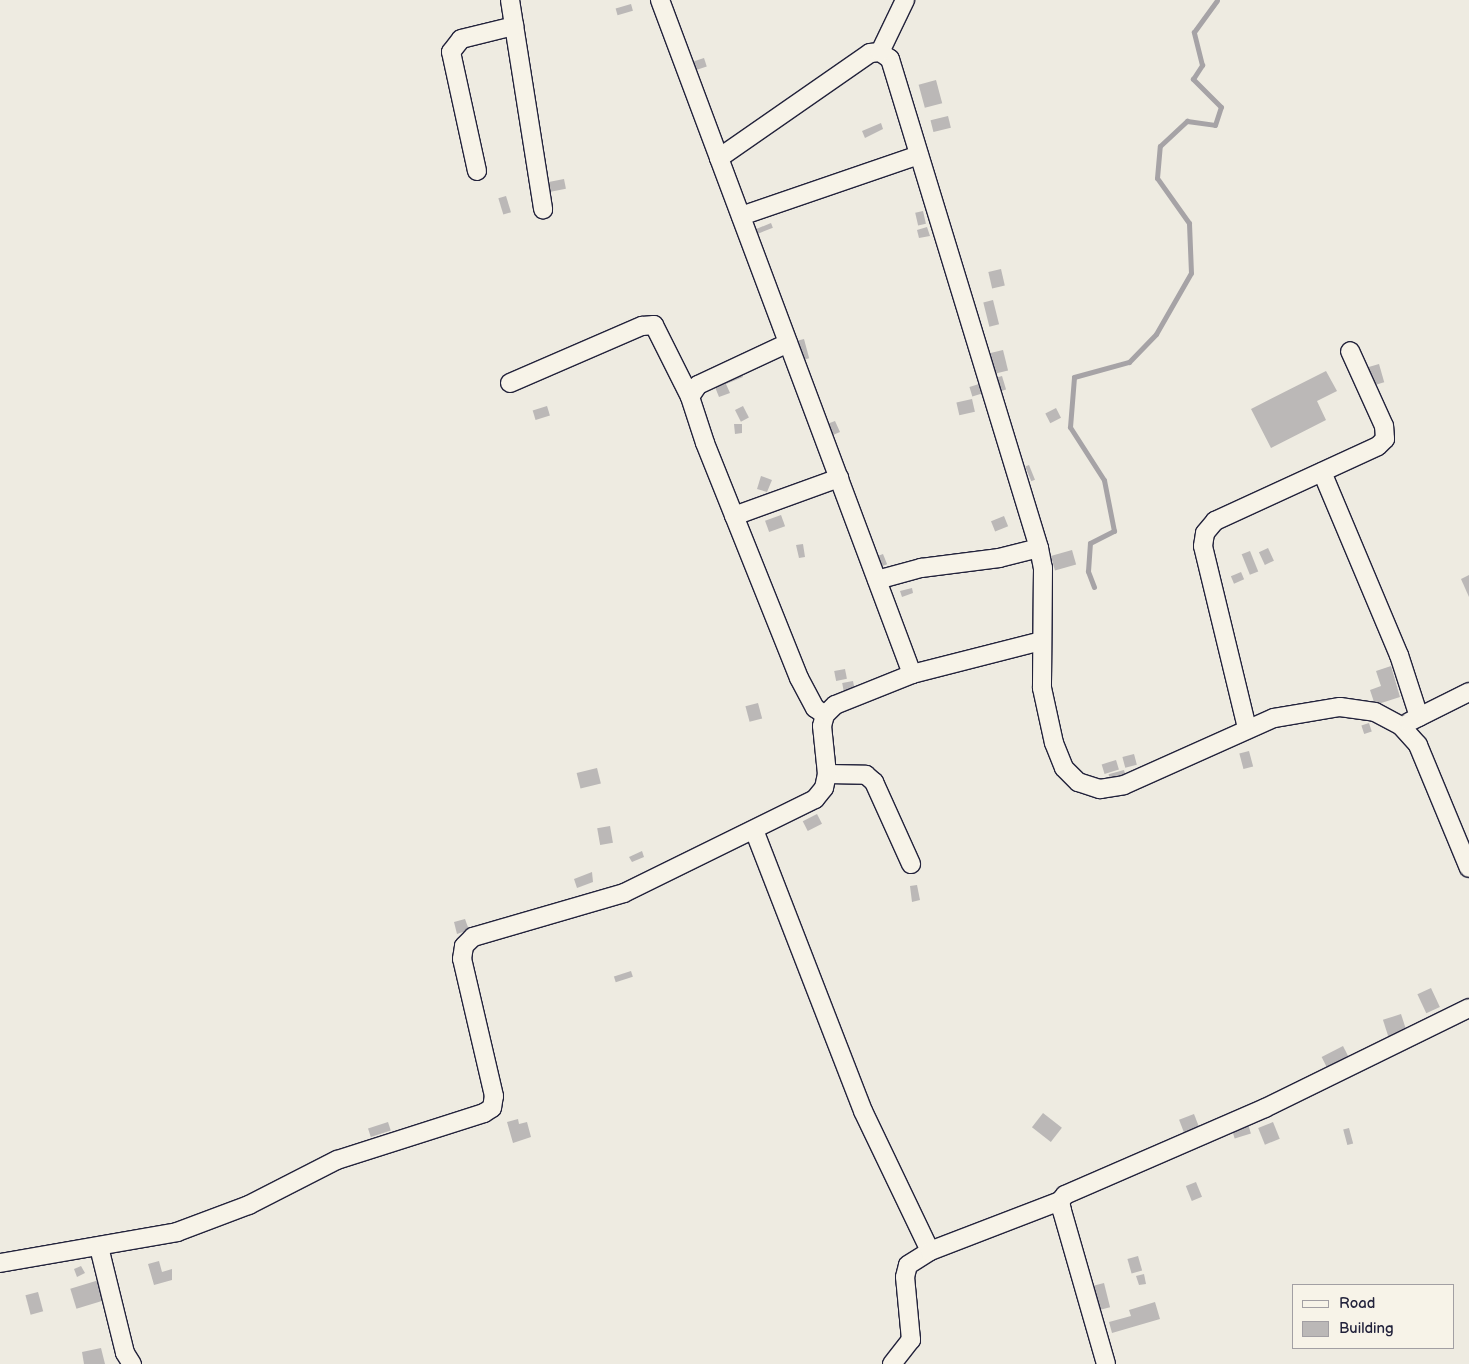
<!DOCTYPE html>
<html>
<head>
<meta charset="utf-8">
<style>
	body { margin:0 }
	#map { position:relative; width:1469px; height:1364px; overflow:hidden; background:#eeebe1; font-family:"Balsamiq Sans",sans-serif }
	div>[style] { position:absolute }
	.stream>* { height:5px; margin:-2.5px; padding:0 2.5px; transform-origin:2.5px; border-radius:2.5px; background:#a6a3a6 }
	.building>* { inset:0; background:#bbb8b7; transform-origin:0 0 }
	.roads { filter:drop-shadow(1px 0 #22223b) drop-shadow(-1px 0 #22223b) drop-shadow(0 1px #22223b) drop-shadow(0 -1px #22223b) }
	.minor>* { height:18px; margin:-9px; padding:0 9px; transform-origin:9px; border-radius:9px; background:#f7f3e8 }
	span { translate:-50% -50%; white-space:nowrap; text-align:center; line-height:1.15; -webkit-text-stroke:4px #f7f3e8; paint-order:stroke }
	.legend { position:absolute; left:1292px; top:1284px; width:162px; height:65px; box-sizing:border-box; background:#f7f3e8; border:1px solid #a29fa3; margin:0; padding:6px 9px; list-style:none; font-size:15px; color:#22223b }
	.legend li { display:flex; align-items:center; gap:10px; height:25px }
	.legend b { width:25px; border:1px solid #a29fa3 }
</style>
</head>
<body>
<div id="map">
	<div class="stream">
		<i style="left:1094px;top:587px;width:17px;rotate:-111deg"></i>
		<i style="left:1088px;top:571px;width:28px;rotate:-86deg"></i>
		<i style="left:1090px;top:543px;width:27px;rotate:-27deg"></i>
		<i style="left:1114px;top:531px;width:52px;rotate:-101.1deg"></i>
		<i style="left:1104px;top:480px;width:63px;rotate:-122.7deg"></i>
		<i style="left:1070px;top:427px;width:50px;rotate:-85.4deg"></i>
		<i style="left:1074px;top:377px;width:57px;rotate:-15.3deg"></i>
		<i style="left:1129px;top:362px;width:39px;rotate:-46deg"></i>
		<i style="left:1156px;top:334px;width:70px;rotate:-60.2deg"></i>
		<i style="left:1191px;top:273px;width:50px;rotate:-92.3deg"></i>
		<i style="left:1189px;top:223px;width:55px;rotate:-125.4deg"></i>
		<i style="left:1157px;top:178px;width:32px;rotate:-85deg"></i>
		<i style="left:1160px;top:146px;width:37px;rotate:-43deg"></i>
		<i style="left:1187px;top:121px;width:28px;rotate:8deg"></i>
		<i style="left:1215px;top:125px;width:19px;rotate:-72deg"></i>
		<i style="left:1221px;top:107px;width:40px;rotate:-135deg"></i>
		<i style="left:1193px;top:79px;width:17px;rotate:-57deg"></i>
		<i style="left:1202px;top:65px;width:34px;rotate:-104deg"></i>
		<i style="left:1194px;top:32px;width:39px;rotate:-54deg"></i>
	</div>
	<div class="building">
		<i style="left:631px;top:4px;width:7px;height:16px;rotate:74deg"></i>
		<i style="left:704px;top:58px;width:9px;height:16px;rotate:72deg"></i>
		<i style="left:936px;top:80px;width:24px;height:18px;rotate:75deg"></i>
		<i style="left:948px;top:116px;width:12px;height:18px;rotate:76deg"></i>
		<i style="clip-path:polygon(881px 123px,883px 129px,865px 138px,862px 131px)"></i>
		<i style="left:564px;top:179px;width:10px;height:22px;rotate:79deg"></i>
		<i style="left:506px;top:196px;width:17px;height:8px;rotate:73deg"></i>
		<i style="left:923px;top:211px;width:13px;height:8px;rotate:77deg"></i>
		<i style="left:771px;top:223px;width:5px;height:16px;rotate:68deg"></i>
		<i style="clip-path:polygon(927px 227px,930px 236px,919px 238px,917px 230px)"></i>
		<i style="left:1001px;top:269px;width:17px;height:13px;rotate:77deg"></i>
		<i style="left:993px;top:300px;width:25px;height:10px;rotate:76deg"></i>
		<i style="left:804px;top:339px;width:20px;height:12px;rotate:75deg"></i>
		<i style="left:1003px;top:350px;width:21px;height:16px;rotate:76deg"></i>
		<i style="left:1379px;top:364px;width:19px;height:17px;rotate:74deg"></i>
		<i style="clip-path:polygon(740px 371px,743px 377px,726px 384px,730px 393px,719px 397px,713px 382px)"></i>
		<i style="clip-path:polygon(1326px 371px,1337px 391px,1317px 401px,1326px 420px,1271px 448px,1251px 409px)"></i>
		<i style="left:1002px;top:376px;width:14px;height:8px;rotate:73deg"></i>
		<i style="left:979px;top:384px;width:10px;height:10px;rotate:73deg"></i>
		<i style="left:972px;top:399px;width:13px;height:16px;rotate:77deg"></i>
		<i style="left:547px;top:406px;width:10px;height:15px;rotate:73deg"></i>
		<i style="left:743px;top:406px;width:13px;height:9px;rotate:63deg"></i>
		<i style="left:1056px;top:408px;width:11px;height:12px;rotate:63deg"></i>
		<i style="clip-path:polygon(835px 421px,840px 432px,833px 435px,827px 424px)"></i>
		<i style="clip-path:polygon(734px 424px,742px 424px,742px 433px,735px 434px)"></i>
		<i style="left:1029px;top:465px;width:16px;height:4px;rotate:68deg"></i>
		<i style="clip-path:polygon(761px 476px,772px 480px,767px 492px,757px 489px)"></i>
		<i style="left:781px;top:515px;width:12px;height:17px;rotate:70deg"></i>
		<i style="left:1004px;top:516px;width:11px;height:14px;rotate:68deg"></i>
		<i style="clip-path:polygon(803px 544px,805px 557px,799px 558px,796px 545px)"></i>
		<i style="left:1268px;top:548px;width:14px;height:10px;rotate:65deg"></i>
		<i style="left:1072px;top:550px;width:15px;height:22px;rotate:74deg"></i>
		<i style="left:1250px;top:551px;width:22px;height:9px;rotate:68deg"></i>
		<i style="left:883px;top:554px;width:11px;height:5px;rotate:68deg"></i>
		<i style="left:1241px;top:572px;width:8px;height:11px;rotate:67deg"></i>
		<i style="clip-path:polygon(1469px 575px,1469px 597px,1461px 579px)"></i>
		<i style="clip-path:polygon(912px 588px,913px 593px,902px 597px,900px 591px)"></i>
		<i style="clip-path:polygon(1391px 666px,1400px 697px,1375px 705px,1370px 690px,1381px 686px,1376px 671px)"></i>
		<i style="left:845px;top:669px;width:10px;height:11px;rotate:79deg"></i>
		<i style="left:853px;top:681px;width:10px;height:11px;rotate:79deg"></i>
		<i style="left:758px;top:703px;width:16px;height:13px;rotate:75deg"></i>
		<i style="left:1369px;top:723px;width:9px;height:8px;rotate:72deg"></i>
		<i style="left:1249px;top:751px;width:16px;height:10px;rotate:75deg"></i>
		<i style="left:1134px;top:754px;width:11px;height:12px;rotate:75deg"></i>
		<i style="left:1116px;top:760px;width:10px;height:15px;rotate:73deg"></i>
		<i style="left:597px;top:768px;width:16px;height:21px;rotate:76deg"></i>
		<i style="left:1124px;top:770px;width:11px;height:16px;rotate:75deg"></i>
		<i style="left:817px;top:814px;width:11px;height:16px;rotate:63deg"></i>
		<i style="left:610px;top:826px;width:17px;height:13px;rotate:80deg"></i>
		<i style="clip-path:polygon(642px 851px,644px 857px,632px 862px,629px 857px)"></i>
		<i style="clip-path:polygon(592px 872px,593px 882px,577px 888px,574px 879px)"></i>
		<i style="clip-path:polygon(917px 885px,920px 900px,912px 902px,910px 886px)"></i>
		<i style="clip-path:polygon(465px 919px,469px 930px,457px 934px,454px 922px)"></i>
		<i style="left:631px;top:971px;width:6px;height:18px;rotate:72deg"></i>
		<i style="left:1431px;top:988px;width:21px;height:15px;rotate:65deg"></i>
		<i style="left:1401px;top:1014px;width:20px;height:19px;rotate:72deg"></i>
		<i style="left:1343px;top:1046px;width:16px;height:24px;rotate:63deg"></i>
		<i style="left:1043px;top:1113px;width:24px;height:18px;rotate:38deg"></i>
		<i style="left:1194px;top:1114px;width:14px;height:16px;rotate:69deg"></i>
		<i style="clip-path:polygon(518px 1119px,519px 1124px,527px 1122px,531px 1137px,513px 1143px,507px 1122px)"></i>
		<i style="left:388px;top:1122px;width:9px;height:21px;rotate:72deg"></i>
		<i style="left:1273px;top:1122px;width:18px;height:16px;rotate:68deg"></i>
		<i style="left:1248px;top:1124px;width:10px;height:17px;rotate:73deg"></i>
		<i style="left:1349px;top:1128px;width:16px;height:6px;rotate:75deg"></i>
		<i style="left:1196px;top:1182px;width:16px;height:11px;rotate:68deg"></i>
		<i style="left:1138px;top:1256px;width:15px;height:11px;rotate:74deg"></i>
		<i style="clip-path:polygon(159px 1261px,162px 1272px,172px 1269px,172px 1280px,154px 1285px,148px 1264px)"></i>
		<i style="clip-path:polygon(81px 1266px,85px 1273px,77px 1277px,74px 1269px)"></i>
		<i style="clip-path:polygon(1144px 1274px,1146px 1284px,1139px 1285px,1136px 1276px)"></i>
		<i style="left:99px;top:1280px;width:21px;height:30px;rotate:73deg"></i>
		<i style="left:1104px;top:1283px;width:25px;height:15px;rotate:76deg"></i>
		<i style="left:38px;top:1292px;width:20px;height:13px;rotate:75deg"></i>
		<i style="clip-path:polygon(1155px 1302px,1160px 1319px,1112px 1333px,1109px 1322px,1131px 1316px,1129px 1310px)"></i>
		<i style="clip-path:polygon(101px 1348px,105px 1364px,84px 1364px,82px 1352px)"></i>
	</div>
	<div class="roads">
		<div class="minor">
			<i style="left:510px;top:0;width:212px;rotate:81deg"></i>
			<i style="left:660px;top:0;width:169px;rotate:69.5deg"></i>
			<i style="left:719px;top:158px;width:184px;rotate:-34.8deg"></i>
			<i style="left:870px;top:53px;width:10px;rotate:-6deg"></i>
			<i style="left:880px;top:52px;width:12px;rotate:35deg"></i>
			<i style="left:890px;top:59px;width:511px;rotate:73.05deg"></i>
			<i style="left:1039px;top:548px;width:20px;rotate:79deg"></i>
			<i style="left:1043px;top:568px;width:120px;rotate:90.5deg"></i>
			<i style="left:1042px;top:688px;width:56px;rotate:77.7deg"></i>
			<i style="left:1054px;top:743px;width:27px;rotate:68deg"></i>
			<i style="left:1064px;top:768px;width:20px;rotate:45deg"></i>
			<i style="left:1078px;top:782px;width:23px;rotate:18deg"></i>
			<i style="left:1100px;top:789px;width:24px;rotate:-9deg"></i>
			<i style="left:1124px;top:785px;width:164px;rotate:-24.1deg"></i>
			<i style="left:1274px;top:718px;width:67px;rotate:-9.5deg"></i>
			<i style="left:1340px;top:707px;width:35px;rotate:8deg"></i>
			<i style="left:1375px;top:712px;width:30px;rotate:28deg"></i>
			<i style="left:1401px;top:726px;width:25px;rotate:48deg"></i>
			<i style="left:1418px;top:745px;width:133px;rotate:67.5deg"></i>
			<i style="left:880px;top:52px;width:58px;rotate:-64.3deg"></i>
			<i style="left:719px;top:158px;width:551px;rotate:69.49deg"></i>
			<i style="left:477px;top:171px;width:122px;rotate:-102.3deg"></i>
			<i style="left:451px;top:52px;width:16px;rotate:-52deg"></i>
			<i style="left:461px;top:39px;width:55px;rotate:-13.8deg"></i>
			<i style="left:741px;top:216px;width:188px;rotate:-18.9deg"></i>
			<i style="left:788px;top:343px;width:99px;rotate:155deg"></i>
			<i style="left:698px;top:385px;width:14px;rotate:124deg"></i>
			<i style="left:690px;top:397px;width:48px;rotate:71.9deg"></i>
			<i style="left:705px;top:443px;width:253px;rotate:68.2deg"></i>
			<i style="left:799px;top:678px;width:34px;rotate:62deg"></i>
			<i style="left:815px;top:708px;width:12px;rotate:35deg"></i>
			<i style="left:510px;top:383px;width:144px;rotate:-23.4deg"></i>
			<i style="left:642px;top:326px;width:12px;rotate:-5deg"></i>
			<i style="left:654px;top:325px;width:80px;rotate:63.4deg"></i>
			<i style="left:1322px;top:472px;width:199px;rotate:67.2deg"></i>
			<i style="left:1399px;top:655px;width:65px;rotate:72.1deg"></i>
			<i style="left:734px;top:516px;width:112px;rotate:-19.9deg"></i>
			<i style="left:877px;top:580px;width:46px;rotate:-15.3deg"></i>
			<i style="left:921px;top:568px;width:79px;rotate:-7.3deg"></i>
			<i style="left:999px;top:558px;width:41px;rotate:-14deg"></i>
			<i style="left:1409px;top:722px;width:67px;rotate:-26.6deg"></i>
			<i style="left:1247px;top:728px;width:187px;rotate:-103.6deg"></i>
			<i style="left:1203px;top:546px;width:13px;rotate:-81deg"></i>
			<i style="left:1205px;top:533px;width:16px;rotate:-50deg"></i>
			<i style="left:1215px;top:521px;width:179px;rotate:-24.7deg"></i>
			<i style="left:1378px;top:446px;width:10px;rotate:-45deg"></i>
			<i style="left:1385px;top:439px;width:13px;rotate:-94deg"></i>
			<i style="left:1384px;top:426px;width:82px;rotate:-114.4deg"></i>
			<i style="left:827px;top:774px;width:39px;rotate:1deg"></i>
			<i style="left:866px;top:775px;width:11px;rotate:41deg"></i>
			<i style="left:874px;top:782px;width:90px;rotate:65.7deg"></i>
			<i style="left:754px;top:830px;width:301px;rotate:68.8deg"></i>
			<i style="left:863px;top:1111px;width:155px;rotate:64.4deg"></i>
			<i style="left:99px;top:1247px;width:109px;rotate:76.2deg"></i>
			<i style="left:125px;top:1353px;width:13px;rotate:58deg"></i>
			<i style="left:0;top:1263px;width:180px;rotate:-9.9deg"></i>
			<i style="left:177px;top:1232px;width:77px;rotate:-20.6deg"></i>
			<i style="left:249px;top:1205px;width:99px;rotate:-27.1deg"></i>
			<i style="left:337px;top:1160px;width:154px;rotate:-17.7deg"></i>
			<i style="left:484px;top:1113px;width:9px;rotate:-32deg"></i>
			<i style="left:492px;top:1108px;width:12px;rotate:-81deg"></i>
			<i style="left:494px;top:1096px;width:141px;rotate:-103.1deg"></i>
			<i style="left:462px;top:959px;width:13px;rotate:-81deg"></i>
			<i style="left:464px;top:946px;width:13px;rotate:-45deg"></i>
			<i style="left:473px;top:937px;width:157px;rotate:-16.2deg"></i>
			<i style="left:624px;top:893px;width:213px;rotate:-26.2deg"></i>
			<i style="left:815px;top:799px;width:14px;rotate:-51deg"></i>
			<i style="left:824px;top:788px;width:14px;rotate:-78deg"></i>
			<i style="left:827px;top:774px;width:48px;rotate:-95.9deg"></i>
			<i style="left:822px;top:726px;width:11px;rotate:-75deg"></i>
			<i style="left:825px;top:715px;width:14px;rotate:-45deg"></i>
			<i style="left:835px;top:705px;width:83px;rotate:-21.9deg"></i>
			<i style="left:912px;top:674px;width:133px;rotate:-14.3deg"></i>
			<i style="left:892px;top:1364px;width:31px;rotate:-52deg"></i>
			<i style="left:911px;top:1340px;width:63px;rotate:-95.4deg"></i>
			<i style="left:905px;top:1277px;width:12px;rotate:-76deg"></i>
			<i style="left:908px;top:1265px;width:26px;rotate:-32deg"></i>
			<i style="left:930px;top:1251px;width:139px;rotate:-21deg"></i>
			<i style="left:1106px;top:1364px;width:159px;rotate:-106deg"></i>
			<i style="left:1062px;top:1211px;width:10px;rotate:-101deg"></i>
			<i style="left:1060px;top:1201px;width:8px;rotate:-50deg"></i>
			<i style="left:1065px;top:1195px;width:218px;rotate:-23.5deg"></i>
			<i style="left:1265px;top:1108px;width:227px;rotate:-26.1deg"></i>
		</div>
	</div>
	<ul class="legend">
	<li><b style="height:6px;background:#f7f3e8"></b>Road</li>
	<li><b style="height:14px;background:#bbb8b7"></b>Building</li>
	</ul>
</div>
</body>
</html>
